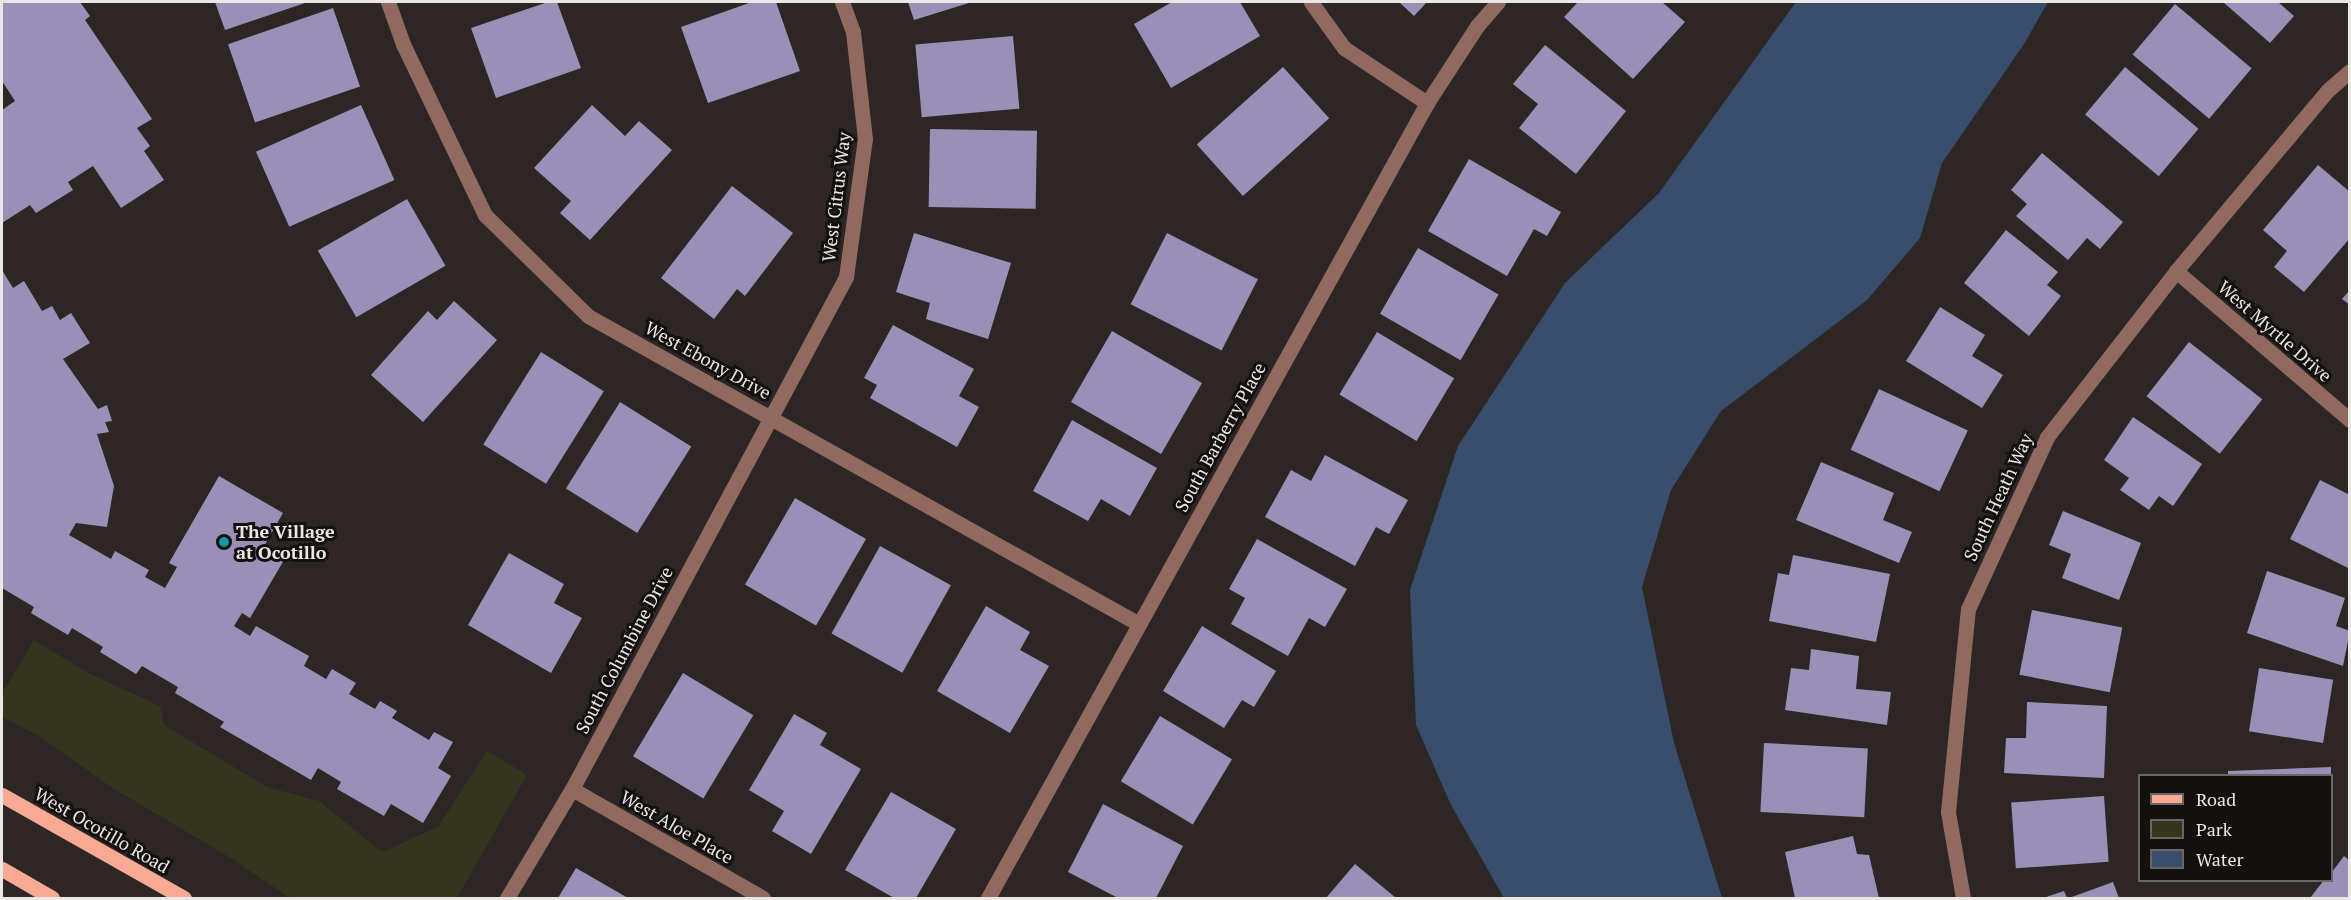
<!DOCTYPE html>
<html>
<head>
<meta charset="utf-8">
<style>
	body { margin:0 }
	#map { position:relative; width:2351px; height:900px; overflow:hidden; background:#2c2724; font-family:"PT Serif",serif }
	div>[style] { position:absolute }
	.green>* { inset:0; background:#33351f }
	.water>* { inset:0; background:#394e6d }
	.building>* { inset:0; background:#9990b7; transform-origin:0 0 }
	.minor>* { height:15px; margin:-7.5px; padding:0 7.5px; transform-origin:7.5px; border-radius:7.5px; background:#91695f }
	.major>* { height:15px; margin:-7.5px; padding:0 7.5px; transform-origin:7.5px; border-radius:7.5px; background:#faa995 }
	.dots>* { width:16px; height:16px; translate:-50% -50%; box-sizing:border-box; border:3px solid #12110f; border-radius:50% }
	span { translate:-50% -50%; white-space:nowrap; text-align:center; line-height:1.15; -webkit-text-stroke:6px #12110f; paint-order:stroke }
	.street-label { font-size:18px; color:#eae8e5 }
	.poi-label { font-size:18px; color:#eae8e5; font-weight:700 }
	.left { translate:0 -50%; text-align:left }
	.frame { position:absolute; inset:0; border:3px solid #eae8e5; pointer-events:none }
	.legend { position:absolute; left:2138px; top:774px; width:195px; height:108px; box-sizing:border-box; background:#12110f; border:2px solid #686765; margin:0; padding:8px 10px; list-style:none; font-size:18px; color:#eae8e5 }
	.legend li { display:flex; align-items:center; gap:12px; height:30px }
	.legend b { width:30px; border:2px solid #686765 }
</style>
</head>
<body>
<div id="map">
	<div class="green">
		<i style="clip-path:polygon(34px 640px,90px 674px,160px 706px,164px 725px,267px 787px,319px 801px,382px 852px,438px 827px,487px 751px,527px 775px,457px 898px,290px 898px,234px 860px,111px 787px,39px 736px,2px 717px,2px 687px,5px 689px)"></i>
	</div>
	<div class="water">
		<i style="clip-path:polygon(1796px 2px,2048px 2px,2024px 44px,1942px 163px,1920px 238px,1867px 300px,1721px 411px,1671px 490px,1642px 587px,1674px 743px,1722px 898px,1504px 898px,1451px 805px,1416px 725px,1410px 590px,1458px 446px,1565px 283px,1659px 193px)"></i>
	</div>
	<div class="building">
		<i style="clip-path:polygon(2px 2px,80px 2px,90px 16px,85px 20px,152px 119px,137px 128px,150px 146px,144px 151px,164px 180px,121px 208px,93px 166px,68px 182px,73px 190px,36px 213px,30px 205px,2px 223px,2px 110px,15px 101px,2px 81px)"></i>
		<i style="clip-path:polygon(215px 2px,308px 2px,225px 30px)"></i>
		<i style="clip-path:polygon(548px 2px,557px 2px,581px 68px,496px 98px,471px 28px)"></i>
		<i style="clip-path:polygon(752px 2px,776px 2px,800px 71px,708px 103px,681px 27px)"></i>
		<i style="clip-path:polygon(908px 2px,972px 2px,914px 20px)"></i>
		<i style="clip-path:polygon(1172px 2px,1240px 2px,1260px 36px,1171px 88px,1134px 24px)"></i>
		<i style="clip-path:polygon(1399px 2px,1427px 2px,1414px 16px)"></i>
		<i style="clip-path:polygon(1578px 2px,1662px 2px,1685px 22px,1633px 79px,1564px 17px)"></i>
		<i style="clip-path:polygon(2223px 2px,2278px 2px,2294px 16px,2270px 43px)"></i>
		<i style="left:2175px;top:4px;width:100px;height:66px;rotate:40deg"></i>
		<i style="left:333px;top:8px;width:83px;height:111px;rotate:71deg"></i>
		<i style="left:1013px;top:36px;width:73px;height:98px;rotate:85deg"></i>
		<i style="clip-path:polygon(1545px 45px,1626px 111px,1576px 174px,1519px 128px,1538px 104px,1513px 84px)"></i>
		<i style="left:1283px;top:67px;width:69px;height:116px;rotate:48deg"></i>
		<i style="left:2125px;top:67px;width:96px;height:62px;rotate:40deg"></i>
		<i style="left:361px;top:105px;width:82px;height:115px;rotate:66deg"></i>
		<i style="clip-path:polygon(592px 105px,625px 136px,639px 121px,672px 150px,590px 240px,560px 213px,571px 201px,534px 168px)"></i>
		<i style="left:930px;top:129px;width:107px;height:78px;rotate:1deg"></i>
		<i style="clip-path:polygon(2042px 153px,2123px 222px,2100px 249px,2087px 238px,2068px 260px,2016px 216px,2027px 204px,2011px 190px)"></i>
		<i style="clip-path:polygon(1469px 159px,1561px 212px,1547px 236px,1534px 229px,1507px 276px,1428px 231px)"></i>
		<i style="clip-path:polygon(2318px 165px,2350px 192px,2350px 238px,2304px 292px,2274px 267px,2287px 251px,2263px 230px)"></i>
		<i style="clip-path:polygon(732px 186px,793px 233px,745px 296px,737px 289px,714px 319px,661px 278px)"></i>
		<i style="left:407px;top:199px;width:77px;height:103px;rotate:60deg"></i>
		<i style="clip-path:polygon(2006px 230px,2058px 272px,2047px 285px,2061px 296px,2029px 336px,1964px 283px)"></i>
		<i style="clip-path:polygon(914px 233px,1011px 263px,988px 339px,926px 319px,930px 303px,896px 292px)"></i>
		<i style="left:1167px;top:233px;width:102px;height:80px;rotate:27deg"></i>
		<i style="left:1418px;top:248px;width:93px;height:76px;rotate:30deg"></i>
		<i style="clip-path:polygon(2px 270px,13px 288px,24px 281px,42px 311px,52px 306px,60px 320px,71px 313px,90px 343px,63px 359px,98px 409px,107px 405px,112px 421px,105px 422px,109px 432px,97px 434px,114px 486px,107px 527px,76px 523px,69px 535px,111px 559px,115px 551px,149px 570px,145px 577px,165px 588px,177px 567px,169px 563px,219px 476px,283px 513px,263px 548px,284px 560px,250px 618px,242px 613px,234px 626px,250px 636px,256px 626px,309px 656px,304px 666px,326px 679px,332px 669px,356px 683px,349px 694px,375px 709px,380px 701px,397px 711px,392px 718px,429px 740px,434px 732px,453px 742px,438px 768px,451px 776px,423px 823px,391px 804px,384px 816px,337px 789px,341px 782px,318px 768px,311px 780px,220px 727px,224px 722px,175px 693px,178px 687px,142px 666px,136px 674px,100px 652px,103px 647px,72px 628px,68px 635px,31px 613px,34px 607px,2px 588px)"></i>
		<i style="clip-path:polygon(2350px 290px,2350px 305px,2342px 299px)"></i>
		<i style="clip-path:polygon(454px 301px,497px 340px,423px 422px,371px 375px,428px 311px,437px 320px)"></i>
		<i style="clip-path:polygon(1940px 307px,1985px 335px,1972px 356px,2003px 375px,1982px 408px,1906px 361px)"></i>
		<i style="clip-path:polygon(893px 325px,974px 369px,959px 396px,979px 407px,957px 447px,870px 398px,877px 385px,864px 378px)"></i>
		<i style="left:1112px;top:331px;width:104px;height:82px;rotate:30deg"></i>
		<i style="left:1377px;top:332px;width:90px;height:73px;rotate:31deg"></i>
		<i style="left:2189px;top:342px;width:93px;height:69px;rotate:38deg"></i>
		<i style="left:541px;top:352px;width:74px;height:109px;rotate:32deg"></i>
		<i style="left:1879px;top:389px;width:98px;height:67px;rotate:25deg"></i>
		<i style="left:620px;top:402px;width:84px;height:102px;rotate:32deg"></i>
		<i style="clip-path:polygon(2133px 417px,2202px 464px,2173px 506px,2159px 496px,2149px 510px,2120px 490px,2129px 478px,2104px 460px)"></i>
		<i style="clip-path:polygon(1072px 420px,1157px 468px,1130px 516px,1101px 499px,1088px 521px,1033px 491px)"></i>
		<i style="clip-path:polygon(1325px 455px,1408px 500px,1389px 534px,1376px 527px,1355px 566px,1265px 517px,1291px 470px,1311px 481px)"></i>
		<i style="clip-path:polygon(1821px 462px,1894px 493px,1883px 520px,1912px 532px,1899px 563px,1796px 520px)"></i>
		<i style="clip-path:polygon(2320px 480px,2350px 495px,2350px 569px,2290px 539px)"></i>
		<i style="left:795px;top:498px;width:82px;height:100px;rotate:30deg"></i>
		<i style="clip-path:polygon(2063px 511px,2141px 543px,2119px 600px,2062px 578px,2071px 554px,2049px 545px)"></i>
		<i style="clip-path:polygon(1257px 539px,1347px 589px,1325px 627px,1309px 618px,1288px 656px,1231px 624px,1245px 598px,1229px 589px)"></i>
		<i style="left:880px;top:546px;width:81px;height:100px;rotate:29deg"></i>
		<i style="clip-path:polygon(509px 553px,564px 584px,554px 603px,582px 618px,551px 673px,468px 625px)"></i>
		<i style="clip-path:polygon(1793px 555px,1890px 574px,1876px 642px,1769px 621px,1778px 573px,1789px 575px)"></i>
		<i style="clip-path:polygon(2267px 571px,2345px 598px,2336px 626px,2350px 631px,2343px 666px,2247px 633px)"></i>
		<i style="clip-path:polygon(986px 606px,1030px 632px,1020px 650px,1049px 666px,1010px 733px,937px 691px)"></i>
		<i style="left:2032px;top:610px;width:92px;height:66px;rotate:11deg"></i>
		<i style="clip-path:polygon(1202px 626px,1276px 671px,1254px 707px,1242px 700px,1224px 728px,1163px 691px)"></i>
		<i style="clip-path:polygon(1811px 649px,1859px 656px,1856px 689px,1891px 692px,1887px 725px,1785px 710px,1791px 668px,1809px 670px)"></i>
		<i style="left:2259px;top:668px;width:75px;height:64px;rotate:9deg"></i>
		<i style="left:683px;top:673px;width:82px;height:97px;rotate:31deg"></i>
		<i style="clip-path:polygon(2027px 702px,2107px 706px,2104px 778px,2004px 773px,2006px 738px,2026px 738px)"></i>
		<i style="clip-path:polygon(794px 714px,827px 733px,820px 745px,861px 769px,811px 854px,772px 831px,784px 811px,749px 790px)"></i>
		<i style="left:1160px;top:716px;width:84px;height:76px;rotate:31deg"></i>
		<i style="left:1764px;top:743px;width:104px;height:69px;rotate:3deg"></i>
		<i style="clip-path:polygon(2331px 767px,2331px 776px,2228px 776px,2228px 771px)"></i>
		<i style="clip-path:polygon(891px 792px,956px 829px,916px 898px,894px 898px,845px 870px)"></i>
		<i style="left:2104px;top:796px;width:66px;height:93px;rotate:86deg"></i>
		<i style="clip-path:polygon(1103px 804px,1183px 846px,1156px 898px,1118px 898px,1068px 872px)"></i>
		<i style="clip-path:polygon(1853px 836px,1857px 854px,1869px 855px,1879px 898px,1795px 898px,1785px 852px)"></i>
		<i style="clip-path:polygon(2344px 856px,2350px 861px,2350px 898px,2310px 898px,2324px 880px,2332px 880px,2332px 872px)"></i>
		<i style="clip-path:polygon(1355px 864px,1396px 898px,1326px 898px)"></i>
		<i style="clip-path:polygon(576px 868px,628px 898px,558px 898px)"></i>
		<i style="clip-path:polygon(2113px 882px,2119px 898px,2069px 898px)"></i>
		<i style="clip-path:polygon(2064px 891px,2067px 898px,2043px 898px)"></i>
	</div>
	<div class="minor">
		<i style="left:388px;top:2px;width:45px;rotate:70.3deg"></i>
		<i style="left:403px;top:44px;width:190px;rotate:64.4deg"></i>
		<i style="left:485px;top:215px;width:144px;rotate:44.4deg"></i>
		<i style="left:588px;top:316px;width:631px;rotate:29.2deg"></i>
		<i style="left:1311px;top:2px;width:57px;rotate:54.3deg"></i>
		<i style="left:1344px;top:48px;width:100px;rotate:33.5deg"></i>
		<i style="left:2176px;top:271px;width:229px;rotate:40.6deg"></i>
		<i style="left:572px;top:789px;width:220px;rotate:29.7deg"></i>
		<i style="left:507px;top:898px;width:127px;rotate:-59.2deg"></i>
		<i style="left:572px;top:789px;width:581px;rotate:-61.85deg"></i>
		<i style="left:846px;top:277px;width:139px;rotate:-82.2deg"></i>
		<i style="left:865px;top:139px;width:108px;rotate:-96.4deg"></i>
		<i style="left:853px;top:32px;width:32px;rotate:-110deg"></i>
		<i style="left:988px;top:898px;width:908px;rotate:-61.09deg"></i>
		<i style="left:1427px;top:103px;width:92px;rotate:-57deg"></i>
		<i style="left:1477px;top:26px;width:32px;rotate:-49deg"></i>
		<i style="left:1963px;top:898px;width:87px;rotate:-99.9deg"></i>
		<i style="left:1948px;top:812px;width:204px;rotate:-84.4deg"></i>
		<i style="left:1968px;top:609px;width:189px;rotate:-65.3deg"></i>
		<i style="left:2047px;top:437px;width:210px;rotate:-52.1deg"></i>
		<i style="left:2176px;top:271px;width:236px;rotate:-50deg"></i>
		<i style="left:2328px;top:90px;width:29px;rotate:-41deg"></i>
	</div>
	<div class="major">
		<i style="left:2px;top:795px;width:209px;rotate:29.5deg"></i>
		<i style="left:2px;top:869px;width:58px;rotate:30.1deg"></i>
	</div>
	<div class="dots">
		<i style="left:224px;top:542px;background:#0f9aa8"></i>
	</div>
	<div class="street-label">
		<span style="left:836px;top:197px;rotate:-83deg">West Citrus Way</span>
		<span style="left:2275px;top:331px;rotate:41deg">West Myrtle Drive</span>
		<span style="left:708px;top:360px;rotate:29deg">West Ebony Drive</span>
		<span style="left:1220px;top:437px;rotate:-61deg">South Barberry Place</span>
		<span style="left:1998px;top:497px;rotate:-65deg">South Heath Way</span>
		<span style="left:624px;top:650px;rotate:-62deg">South Columbine Drive</span>
		<span style="left:677px;top:827px;rotate:30deg">West Aloe Place</span>
		<span style="left:102px;top:830px;rotate:30deg">West Ocotillo Road</span>
	</div>
	<div class="poi-label">
		<span class="left" style="left:236px;top:542px">The Village<br>at Ocotillo</span>
	</div>
	<div class="frame"></div>
	<ul class="legend">
	<li><b style="height:8px;background:#faa995"></b>Road</li>
	<li><b style="height:16px;background:#33351f"></b>Park</li>
	<li><b style="height:16px;background:#394e6d"></b>Water</li>
	</ul>
</div>
</body>
</html>
